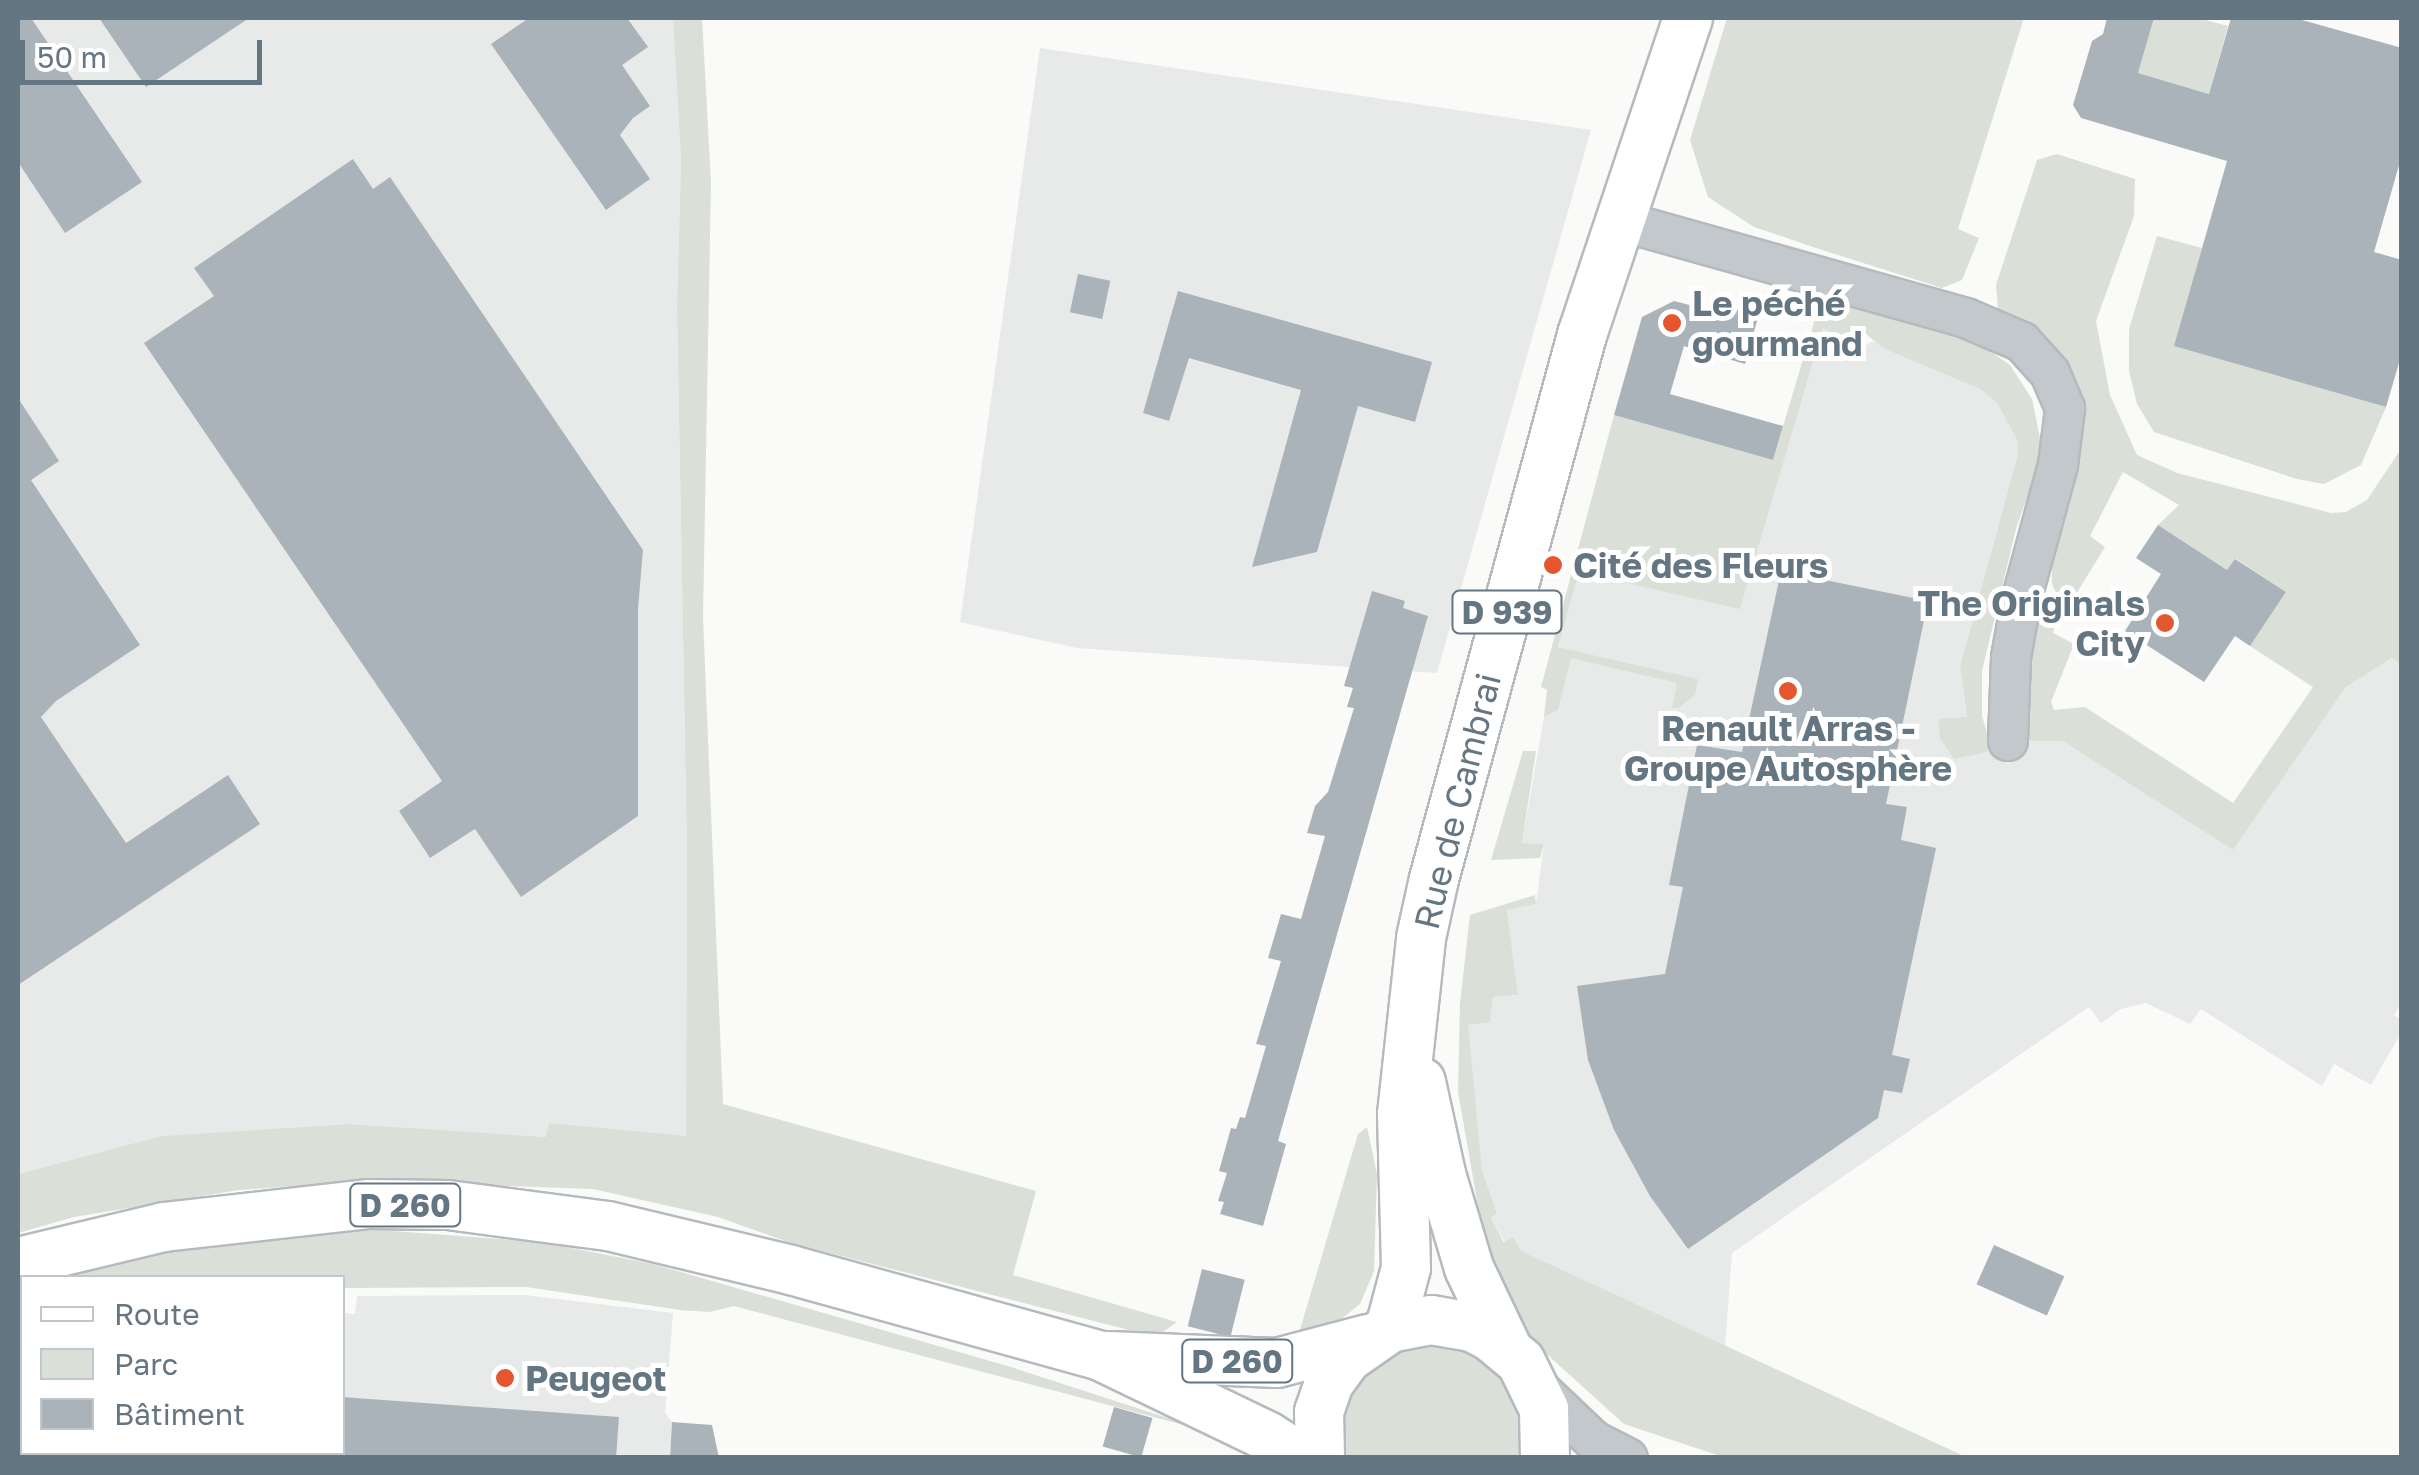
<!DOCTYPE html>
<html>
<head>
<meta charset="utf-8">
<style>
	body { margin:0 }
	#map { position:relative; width:2419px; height:1475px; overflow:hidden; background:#fafaf8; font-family:"Golos Text",sans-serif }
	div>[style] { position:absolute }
	.built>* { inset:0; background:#e8e9e9 }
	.green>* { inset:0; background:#dadfd7 }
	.building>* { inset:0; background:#aab3b9; transform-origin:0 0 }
	.roads { filter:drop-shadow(2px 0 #b5babe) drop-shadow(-2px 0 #b5babe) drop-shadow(0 2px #b5babe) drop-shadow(0 -2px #b5babe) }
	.minor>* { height:38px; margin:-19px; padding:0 19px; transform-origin:19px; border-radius:19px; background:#c3c8cc }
	.major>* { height:48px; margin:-24px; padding:0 24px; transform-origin:24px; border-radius:24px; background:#fff }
	.dots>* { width:28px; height:28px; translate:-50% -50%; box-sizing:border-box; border:5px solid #fff; border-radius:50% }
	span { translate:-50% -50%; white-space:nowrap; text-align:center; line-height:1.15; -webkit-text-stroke:10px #fff; paint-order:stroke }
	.shield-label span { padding:2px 8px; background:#fff; border:2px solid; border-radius:8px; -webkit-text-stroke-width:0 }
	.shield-label { font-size:32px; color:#657683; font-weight:700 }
	.poi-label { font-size:35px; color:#657683; font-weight:700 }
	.left { translate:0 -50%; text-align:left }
	.right { translate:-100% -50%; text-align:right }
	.street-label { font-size:35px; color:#657683 }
	.frame { position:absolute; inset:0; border:20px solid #657683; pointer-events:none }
	.legend { position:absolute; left:20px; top:1275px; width:325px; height:180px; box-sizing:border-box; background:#fff; border:2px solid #c1c8cd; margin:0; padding:12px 18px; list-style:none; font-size:30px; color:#657683 }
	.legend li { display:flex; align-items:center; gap:20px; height:50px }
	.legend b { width:50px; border:2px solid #c1c8cd }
	.scale { position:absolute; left:20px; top:40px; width:242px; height:45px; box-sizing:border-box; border:5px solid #657683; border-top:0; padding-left:12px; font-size:30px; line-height:35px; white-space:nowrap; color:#657683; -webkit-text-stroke:8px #fff; paint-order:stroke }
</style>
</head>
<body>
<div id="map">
	<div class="built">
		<i style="clip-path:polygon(18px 18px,673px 18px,681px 161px,677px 306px,687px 853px,686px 1137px,549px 1123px,547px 1137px,349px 1124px,161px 1136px,18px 1174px)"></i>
		<i style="clip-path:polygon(1040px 48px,1591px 130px,1437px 673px,1077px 648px,960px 622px)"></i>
		<i style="clip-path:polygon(1823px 327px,1856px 353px,1872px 341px,1980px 389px,1997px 403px,2017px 440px,2018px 454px,1960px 665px,1967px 718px,1939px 719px,1990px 743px,2063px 740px,2233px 850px,2346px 687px,2392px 658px,2401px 664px,2402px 1003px,2394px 1015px,2401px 1020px,2401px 1033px,2371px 1085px,2334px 1064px,2322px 1086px,2201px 1009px,2190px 1024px,2146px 1003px,2121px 1009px,2101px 1023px,2089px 1007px,1732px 1253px,1725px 1348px,1520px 1251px,1513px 1238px,1505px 1243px,1491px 1218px,1497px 1213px,1482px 1170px,1467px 1025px,1490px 1021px,1493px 997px,1518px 995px,1507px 910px,1536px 904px,1544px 844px,1522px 843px,1544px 717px,1558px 710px,1570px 657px,1678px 683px,1673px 708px,1697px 679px,1558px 647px,1579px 571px,1740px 608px)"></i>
		<i style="clip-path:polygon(525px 1295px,673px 1313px,665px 1413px,672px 1422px,670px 1457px,18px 1457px,18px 1363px,22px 1366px,22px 1452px,342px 1452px,343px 1313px,355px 1314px,357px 1296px)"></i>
	</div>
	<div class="green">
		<i style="clip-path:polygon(673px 18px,702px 18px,711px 182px,703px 617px,723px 1104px,1036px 1191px,1013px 1275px,1177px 1322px,1156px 1337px,791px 1243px,718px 1217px,593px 1189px,365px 1181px,239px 1190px,74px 1217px,18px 1233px,18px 1174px,161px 1136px,349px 1124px,546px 1137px,549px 1123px,686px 1136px,687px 853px,677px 306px,681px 161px)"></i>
		<i style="clip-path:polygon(1727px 18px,2024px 18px,1958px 229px,1979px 238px,1962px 280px,1942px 288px,1819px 249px,1754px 227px,1708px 197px,1690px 140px)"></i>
		<i style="clip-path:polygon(2154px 18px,2198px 18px,2228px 26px,2209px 94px,2138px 73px)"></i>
		<i style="clip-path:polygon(2057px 154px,2135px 179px,2134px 216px,2096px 321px,2110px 395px,2137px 455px,2177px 473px,2331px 513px,2346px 512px,2367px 500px,2401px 449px,2401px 664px,2392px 658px,2346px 687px,2233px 850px,2063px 741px,2021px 741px,2031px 624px,2049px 620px,2056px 623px,2053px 633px,2074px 644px,2051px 702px,2054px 710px,2085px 707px,2233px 803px,2313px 687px,2250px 646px,2286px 592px,2236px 559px,2227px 570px,2158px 525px,2179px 505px,2123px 472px,2090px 536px,2105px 547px,2073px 599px,2059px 599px,2052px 584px,2052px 551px,2079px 449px,2076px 418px,2019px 321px,1998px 310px,1996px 285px,2037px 160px)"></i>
		<i style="clip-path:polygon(2157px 236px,2202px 248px,2175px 346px,2386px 407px,2361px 465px,2324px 484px,2297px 479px,2154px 432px,2137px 404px,2129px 371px,2129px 329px)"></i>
		<i style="clip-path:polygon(1821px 299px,1975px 341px,2010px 365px,2032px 399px,2040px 438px,2037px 468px,2016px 529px,1982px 671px,1982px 716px,1990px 743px,1987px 752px,1954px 759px,1940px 738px,1938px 719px,1967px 717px,1960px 666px,2018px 454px,2017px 440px,1997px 403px,1980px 389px,1883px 348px,1860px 329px,1846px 342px,1823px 328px,1740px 609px,1579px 572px,1558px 647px,1698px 679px,1695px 694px,1679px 708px,1672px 708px,1677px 683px,1571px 658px,1558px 710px,1544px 717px,1547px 690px,1541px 687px,1614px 415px,1773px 460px)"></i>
		<i style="clip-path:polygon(1523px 751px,1536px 751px,1522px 843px,1544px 844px,1540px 858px,1491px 860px)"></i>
		<i style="clip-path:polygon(1535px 895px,1536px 904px,1507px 910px,1518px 995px,1493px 997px,1490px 1022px,1468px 1025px,1482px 1170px,1497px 1213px,1491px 1218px,1504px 1243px,1513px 1237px,1521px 1251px,1966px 1457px,1723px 1457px,1624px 1424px,1530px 1339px,1487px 1258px,1458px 1092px,1460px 1004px,1470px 915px)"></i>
		<i style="clip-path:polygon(1367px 1127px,1377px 1174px,1374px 1271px,1360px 1304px,1334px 1325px,1299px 1333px,1358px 1134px)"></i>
		<i style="clip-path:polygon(366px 1229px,541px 1242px,653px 1264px,1011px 1367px,1214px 1433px,734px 1306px,710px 1312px,680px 1310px,526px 1287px,343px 1288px,342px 1278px,55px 1278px,72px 1270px,258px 1235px)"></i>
		<i style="clip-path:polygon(1427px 1341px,1467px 1349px,1498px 1370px,1523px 1409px,1525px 1457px,1333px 1458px,1347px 1385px,1384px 1352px)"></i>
	</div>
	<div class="building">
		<i style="clip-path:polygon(18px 18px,31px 18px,142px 182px,65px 233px,18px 162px)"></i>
		<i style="clip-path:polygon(99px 18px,249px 18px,146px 87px)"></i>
		<i style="clip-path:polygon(529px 18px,627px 18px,648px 47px,622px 65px,650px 106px,633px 118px,620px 135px,650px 179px,606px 210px,491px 44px)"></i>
		<i style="clip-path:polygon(2107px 18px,2154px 18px,2138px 73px,2209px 94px,2231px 18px,2295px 18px,2402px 48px,2402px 155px,2374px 252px,2402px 260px,2402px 353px,2386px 407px,2174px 346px,2227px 161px,2081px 118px,2073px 105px,2092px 41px,2103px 34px)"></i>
		<i style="clip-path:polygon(353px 159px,373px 189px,390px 177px,643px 550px,638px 608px,638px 816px,521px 897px,475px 829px,430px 858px,399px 811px,442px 781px,144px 343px,214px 296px,194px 268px)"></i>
		<i style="left:1078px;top:274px;width:33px;height:39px;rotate:12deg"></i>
		<i style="clip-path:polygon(1178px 291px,1432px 362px,1415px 422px,1358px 406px,1317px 552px,1252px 567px,1301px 390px,1189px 358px,1169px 421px,1143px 413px)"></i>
		<i style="clip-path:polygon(1674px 301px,1709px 310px,1726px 308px,1759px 314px,1745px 364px,1684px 346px,1670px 394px,1783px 426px,1773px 460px,1614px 415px,1642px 317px)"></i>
		<i style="clip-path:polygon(18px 398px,59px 461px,31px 480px,140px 645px,56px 701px,41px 717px,126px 843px,228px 775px,260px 824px,18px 985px)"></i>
		<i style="clip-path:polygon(2158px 525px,2227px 570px,2235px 559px,2286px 592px,2250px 646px,2235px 636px,2204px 682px,2125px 631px,2161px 574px,2136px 558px)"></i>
		<i style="clip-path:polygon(1781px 571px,1928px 601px,1886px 804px,1907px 807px,1901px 840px,1936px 848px,1892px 1055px,1910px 1059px,1902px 1093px,1884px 1090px,1878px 1118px,1688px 1249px,1650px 1196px,1614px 1130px,1588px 1060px,1577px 986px,1665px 974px,1683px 887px,1669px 885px,1697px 745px,1742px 752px)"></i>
		<i style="clip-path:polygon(1372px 591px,1405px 601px,1403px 608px,1428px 616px,1278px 1141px,1286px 1144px,1263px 1226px,1220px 1214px,1224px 1202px,1218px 1201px,1227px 1173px,1219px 1171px,1231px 1128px,1236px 1129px,1240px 1117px,1245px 1118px,1266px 1046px,1256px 1044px,1281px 961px,1268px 958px,1281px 914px,1301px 919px,1325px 836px,1307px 833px,1315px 806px,1328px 792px,1354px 708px,1347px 707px,1353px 688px,1344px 686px)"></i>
		<i style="left:1994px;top:1245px;width:77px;height:43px;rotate:24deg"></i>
		<i style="left:1202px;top:1269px;width:44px;height:59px;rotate:14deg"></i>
		<i style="clip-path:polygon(342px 1397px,619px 1417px,616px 1458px,342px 1458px)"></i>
		<i style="left:1114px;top:1407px;width:40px;height:41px;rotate:16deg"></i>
		<i style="clip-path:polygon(672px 1422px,712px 1425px,719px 1458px,670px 1458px)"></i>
	</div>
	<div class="roads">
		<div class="minor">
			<i style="left:1621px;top:221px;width:358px;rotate:15.7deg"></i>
			<i style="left:1966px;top:318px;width:61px;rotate:23.2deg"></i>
			<i style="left:2022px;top:342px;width:42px;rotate:47.9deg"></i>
			<i style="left:2050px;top:373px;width:39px;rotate:67deg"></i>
			<i style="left:2065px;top:409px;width:56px;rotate:97.1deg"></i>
			<i style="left:2058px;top:465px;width:141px;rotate:105.2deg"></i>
			<i style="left:2021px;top:601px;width:58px;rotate:100deg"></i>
			<i style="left:2011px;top:658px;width:83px;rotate:92.1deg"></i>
			<i style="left:1536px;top:1386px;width:80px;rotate:43.5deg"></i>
			<i style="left:1594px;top:1441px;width:38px;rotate:27deg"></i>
		</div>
		<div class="major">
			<i style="left:1421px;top:1082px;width:94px;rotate:77.7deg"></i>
			<i style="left:1441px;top:1174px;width:98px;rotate:73.4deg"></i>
			<i style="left:1469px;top:1268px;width:89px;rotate:64.6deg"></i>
			<i style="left:18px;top:1262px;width:150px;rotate:-13.5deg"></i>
			<i style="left:164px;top:1227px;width:207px;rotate:-6.4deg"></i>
			<i style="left:370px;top:1204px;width:78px;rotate:0.7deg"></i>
			<i style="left:448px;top:1205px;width:161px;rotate:7.5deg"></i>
			<i style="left:608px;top:1226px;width:188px;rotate:13.5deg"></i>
			<i style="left:791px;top:1270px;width:322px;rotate:15.5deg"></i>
			<i style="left:1101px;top:1356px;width:184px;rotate:25.7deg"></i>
			<i style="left:1267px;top:1436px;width:40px;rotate:32.9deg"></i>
			<i style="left:1390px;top:1328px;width:62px;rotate:-75.1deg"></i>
			<i style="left:1406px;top:1268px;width:154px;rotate:-91.5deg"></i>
			<i style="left:1402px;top:1114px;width:177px;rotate:-83.8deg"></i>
			<i style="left:1421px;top:938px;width:60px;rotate:-77.6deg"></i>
			<i style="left:1434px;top:879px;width:564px;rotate:-74.78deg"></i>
			<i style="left:1582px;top:335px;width:334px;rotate:-71.5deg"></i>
			<i style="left:1109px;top:1356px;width:168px;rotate:2.4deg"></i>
			<i style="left:1277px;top:1363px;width:94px;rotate:-14.8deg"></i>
			<i style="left:1320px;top:1458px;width:46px;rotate:-91.2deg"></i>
			<i style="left:1319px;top:1412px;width:31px;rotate:-71deg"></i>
			<i style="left:1329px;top:1383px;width:31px;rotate:-54deg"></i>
			<i style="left:1347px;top:1358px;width:52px;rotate:-34.9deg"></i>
			<i style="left:1390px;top:1328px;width:42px;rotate:-11deg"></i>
			<i style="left:1431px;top:1320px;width:42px;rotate:9.7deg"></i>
			<i style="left:1472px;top:1327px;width:20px;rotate:27deg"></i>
			<i style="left:1490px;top:1336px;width:40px;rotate:40deg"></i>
			<i style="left:1521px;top:1362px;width:52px;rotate:63.9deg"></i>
			<i style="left:1544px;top:1409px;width:49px;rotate:88.8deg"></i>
		</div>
	</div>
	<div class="dots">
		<i style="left:1672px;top:323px;background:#e4572e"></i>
		<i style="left:1553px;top:565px;background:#e4572e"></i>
		<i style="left:2165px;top:623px;background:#e4572e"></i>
		<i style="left:1788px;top:691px;background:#e4572e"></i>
		<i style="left:505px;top:1378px;background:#e4572e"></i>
	</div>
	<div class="shield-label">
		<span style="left:1507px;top:612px">D 939</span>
		<span style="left:405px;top:1205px">D 260</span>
		<span style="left:1237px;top:1361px">D 260</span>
	</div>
	<div class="poi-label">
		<span class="left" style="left:1692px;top:323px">Le péché<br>gourmand</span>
		<span class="left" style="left:1573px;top:565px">Cité des Fleurs</span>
		<span class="right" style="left:2145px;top:623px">The Originals<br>City</span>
		<span style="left:1788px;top:748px">Renault Arras -<br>Groupe Autosphère</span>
		<span class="left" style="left:525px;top:1378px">Peugeot</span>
	</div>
	<div class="street-label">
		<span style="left:1457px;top:801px;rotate:-76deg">Rue de Cambrai</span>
	</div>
	<div class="frame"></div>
	<ul class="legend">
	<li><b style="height:12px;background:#fff"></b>Route</li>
	<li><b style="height:28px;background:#dadfd7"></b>Parc</li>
	<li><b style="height:28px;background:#aab3b9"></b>Bâtiment</li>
	</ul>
	<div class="scale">50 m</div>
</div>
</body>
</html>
